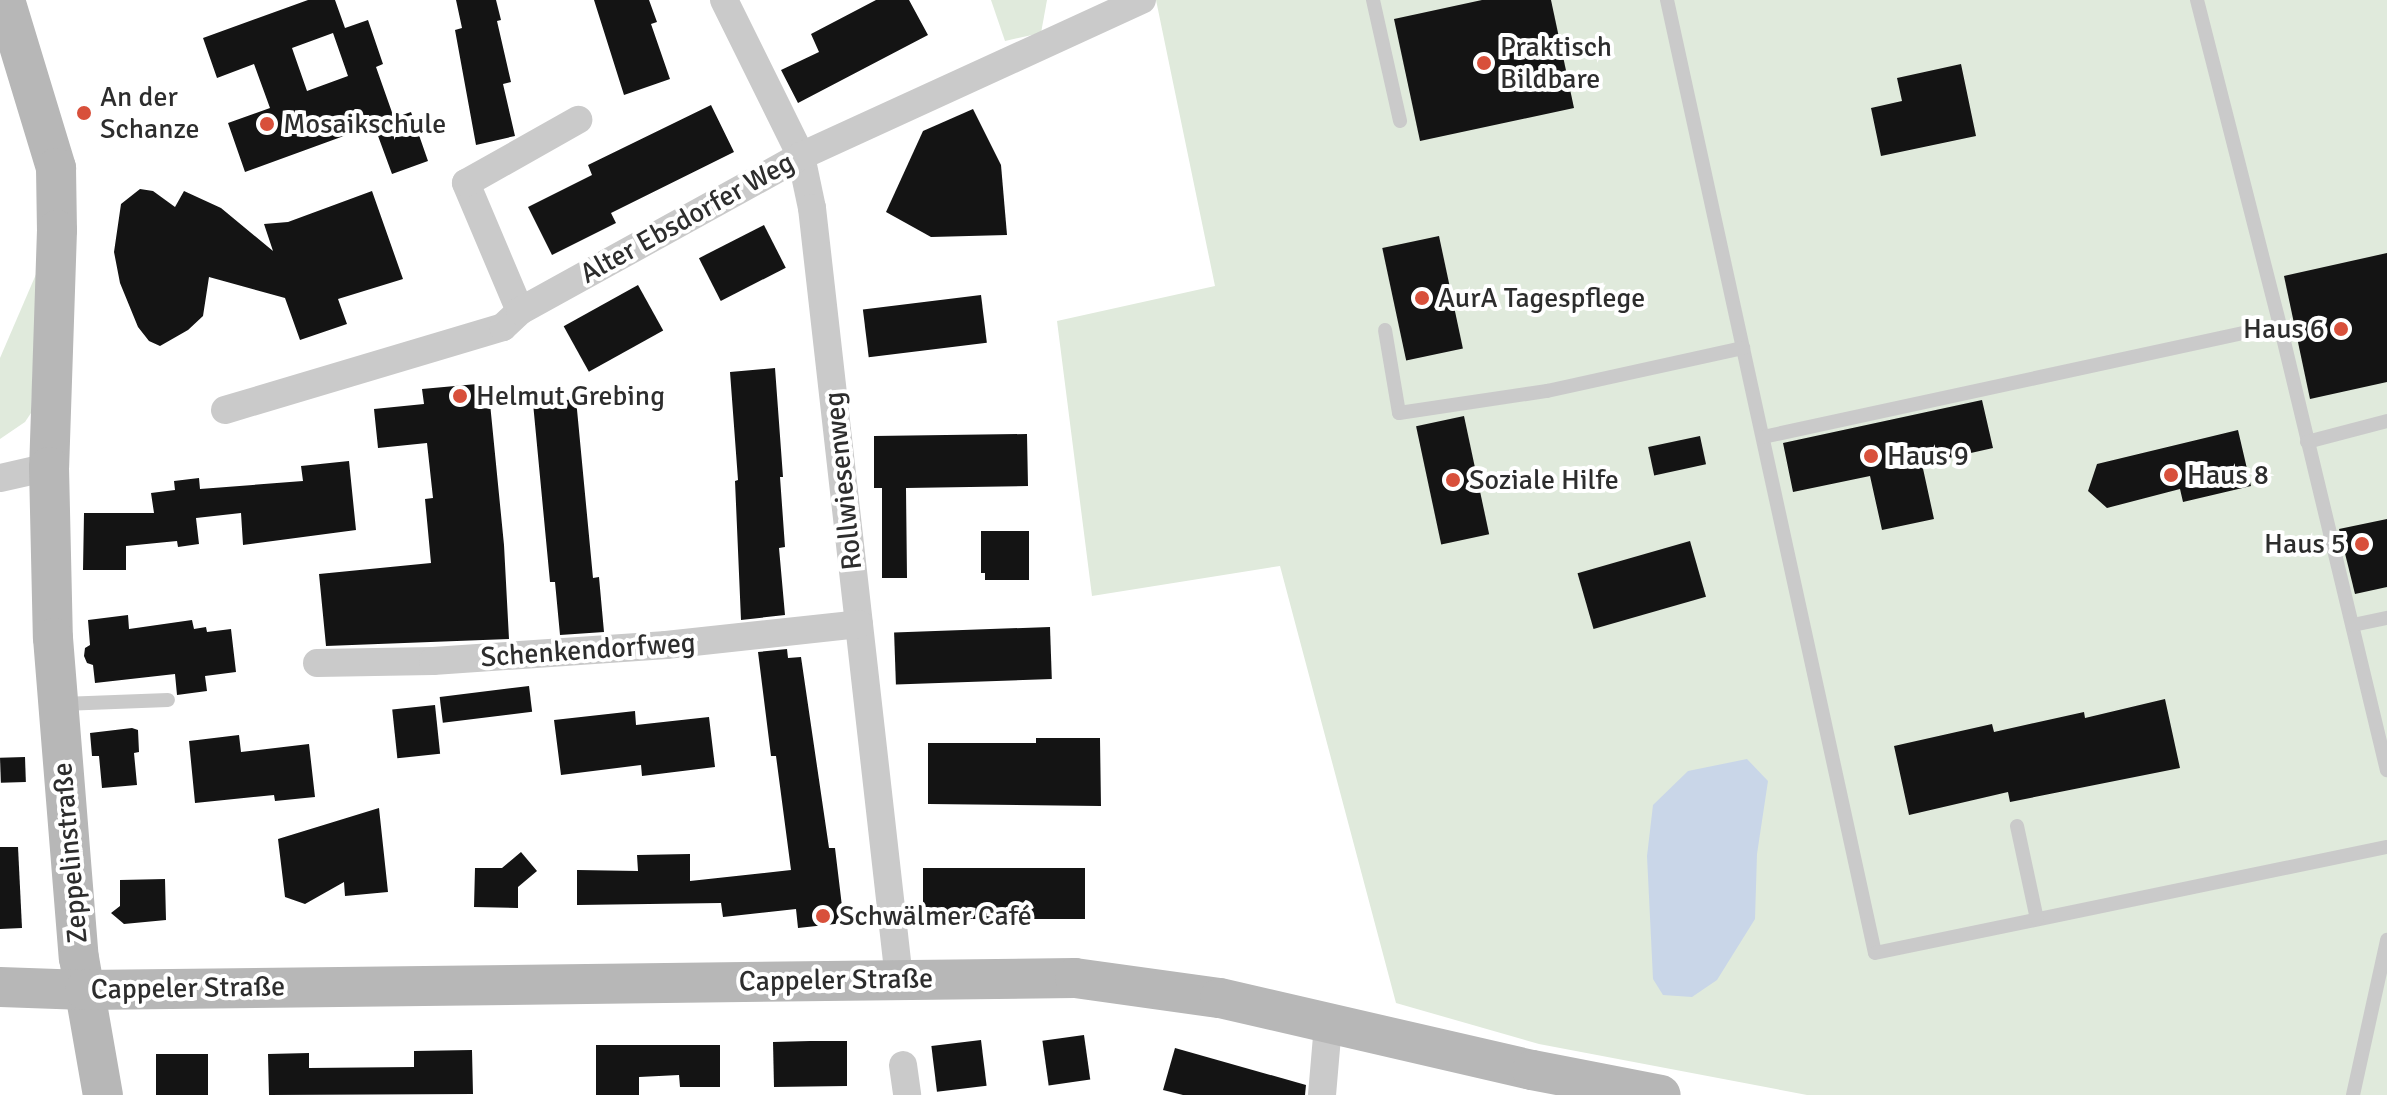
<!DOCTYPE html>
<html>
<head>
<meta charset="utf-8">
<style>
	body { margin:0 }
	#map { position:relative; width:2387px; height:1095px; overflow:hidden; background:#fff; font-family:Signika,sans-serif }
	div>[style] { position:absolute }
	.green>* { inset:0; background:#e0eadc }
	.water>* { inset:0; background:#c9d6e8 }
	.building>* { inset:0; background:#141414; transform-origin:0 0 }
	.lane>* { height:14px; margin:-7px; padding:0 7px; transform-origin:7px; border-radius:7px; background:#cacaca }
	.street>* { height:28px; margin:-14px; padding:0 14px; transform-origin:14px; border-radius:14px; background:#cacaca }
	.secondary>* { height:40px; margin:-20px; padding:0 20px; transform-origin:20px; border-radius:20px; background:#b7b7b7 }
	.dots>* { width:22px; height:22px; translate:-50% -50%; box-sizing:border-box; border:4px solid #fff; border-radius:50% }
	span { translate:-50% -50%; white-space:nowrap; text-align:center; line-height:1.15; -webkit-text-stroke:8px #fff; paint-order:stroke }
	.poi-label { font-size:28px; color:#2d2d2d }
	.left { translate:0 -50%; text-align:left }
	.right { translate:-100% -50%; text-align:right }
	.street-label { font-size:28px; color:#2d2d2d }
</style>
</head>
<body>
<div id="map">
	<div class="green">
		<i style="clip-path:polygon(991px 0,1047px 0,1041px 33px,1005px 41px)"></i>
		<i style="clip-path:polygon(1156px 0,2387px 0,2387px 1095px,1807px 1095px,1539px 1044px,1396px 1003px,1280px 566px,1092px 596px,1057px 321px,1215px 286px)"></i>
		<i style="clip-path:polygon(37px 272px,31px 413px,25px 422px,0 439px,0 358px)"></i>
	</div>
	<div class="water">
		<i style="clip-path:polygon(1747px 759px,1768px 781px,1757px 854px,1755px 919px,1717px 980px,1692px 997px,1663px 995px,1653px 979px,1647px 856px,1653px 805px,1688px 771px)"></i>
	</div>
	<div class="building">
		<i style="clip-path:polygon(evenodd,308px 0,335px 0,345px 28px,368px 20px,383px 64px,376px 67px,394px 118px,411px 112px,428px 161px,392px 174px,374px 125px,245px 172px,228px 123px,270px 108px,254px 64px,217px 78px,203px 38px,308px 0,333px 33px,348px 76px,307px 91px,292px 48px,333px 33px)"></i>
		<i style="clip-path:polygon(456px 0,496px 0,501px 20px,497px 21px,511px 82px,503px 84px,515px 136px,476px 145px,455px 30px,462px 28px)"></i>
		<i style="clip-path:polygon(594px 0,649px 0,657px 22px,651px 24px,670px 79px,624px 95px)"></i>
		<i style="clip-path:polygon(876px 0,909px 0,928px 35px,798px 103px,781px 70px,819px 52px,811px 34px)"></i>
		<i style="clip-path:polygon(1482px 0,1551px 0,1574px 108px,1420px 141px,1394px 19px)"></i>
		<i style="clip-path:polygon(1961px 64px,1976px 136px,1881px 156px,1871px 108px,1902px 101px,1897px 78px)"></i>
		<i style="clip-path:polygon(711px 105px,734px 152px,611px 213px,616px 223px,552px 255px,528px 207px,592px 175px,588px 165px)"></i>
		<i style="clip-path:polygon(973px 109px,1001px 165px,1007px 235px,931px 237px,886px 212px,923px 131px)"></i>
		<i style="clip-path:polygon(140px 189px,153px 191px,175px 207px,184px 191px,221px 208px,273px 251px,264px 224px,288px 222px,372px 191px,403px 279px,338px 299px,347px 324px,300px 340px,285px 298px,209px 277px,203px 316px,188px 330px,160px 346px,149px 341px,138px 327px,120px 283px,114px 252px,121px 204px)"></i>
		<i style="left:764px;top:225px;width:48px;height:73px;rotate:63deg"></i>
		<i style="left:1439px;top:236px;width:115px;height:58px;rotate:78deg"></i>
		<i style="clip-path:polygon(2387px 253px,2387px 382px,2310px 399px,2284px 276px)"></i>
		<i style="left:638px;top:285px;width:52px;height:85px;rotate:61deg"></i>
		<i style="left:981px;top:295px;width:48px;height:119px;rotate:83deg"></i>
		<i style="clip-path:polygon(775px 368px,783px 477px,780px 477px,785px 547px,779px 548px,785px 615px,741px 620px,735px 481px,738px 480px,730px 372px)"></i>
		<i style="clip-path:polygon(488px 383px,504px 545px,509px 639px,326px 646px,319px 574px,431px 563px,425px 499px,433px 498px,427px 443px,378px 448px,374px 409px,424px 404px,422px 389px)"></i>
		<i style="clip-path:polygon(576px 399px,593px 578px,599px 577px,604px 632px,560px 635px,555px 582px,550px 582px,533px 403px)"></i>
		<i style="clip-path:polygon(1982px 400px,1993px 448px,1922px 464px,1934px 519px,1882px 530px,1870px 476px,1793px 492px,1783px 443px)"></i>
		<i style="left:1464px;top:416px;width:121px;height:49px;rotate:78deg"></i>
		<i style="clip-path:polygon(2238px 430px,2251px 486px,2183px 502px,2180px 489px,2107px 508px,2088px 491px,2097px 464px)"></i>
		<i style="clip-path:polygon(1027px 434px,1028px 486px,906px 488px,907px 578px,882px 578px,882px 488px,874px 488px,874px 436px)"></i>
		<i style="left:1700px;top:436px;width:29px;height:53px;rotate:78deg"></i>
		<i style="clip-path:polygon(349px 461px,356px 530px,243px 545px,241px 513px,196px 518px,199px 544px,178px 547px,177px 541px,126px 546px,126px 570px,83px 570px,84px 513px,154px 513px,151px 493px,175px 490px,174px 481px,199px 478px,200px 489px,303px 481px,301px 466px)"></i>
		<i style="clip-path:polygon(2387px 519px,2387px 587px,2355px 594px,2339px 529px)"></i>
		<i style="clip-path:polygon(981px 531px,1029px 531px,1029px 580px,985px 580px,985px 573px,981px 573px)"></i>
		<i style="left:1690px;top:541px;width:58px;height:117px;rotate:74deg"></i>
		<i style="clip-path:polygon(128px 615px,129px 629px,192px 620px,194px 629px,206px 627px,207px 632px,231px 629px,236px 672px,205px 676px,207px 691px,177px 695px,175px 674px,95px 683px,93px 665px,87px 663px,84px 656px,85px 648px,90px 645px,88px 620px)"></i>
		<i style="left:1050px;top:627px;width:52px;height:156px;rotate:88deg"></i>
		<i style="clip-path:polygon(787px 649px,788px 658px,801px 657px,829px 848px,835px 848px,844px 923px,798px 928px,796px 909px,723px 917px,721px 903px,577px 905px,577px 870px,638px 871px,637px 855px,690px 854px,690px 881px,791px 870px,776px 756px,771px 756px,758px 652px)"></i>
		<i style="left:529px;top:686px;width:26px;height:90px;rotate:83deg"></i>
		<i style="clip-path:polygon(2165px 699px,2180px 768px,2010px 802px,2008px 792px,1909px 815px,1894px 746px,1992px 724px,1994px 732px,2084px 712px,2085px 718px)"></i>
		<i style="left:435px;top:705px;width:49px;height:43px;rotate:84deg"></i>
		<i style="clip-path:polygon(635px 711px,636px 725px,709px 717px,715px 767px,642px 776px,641px 765px,561px 775px,554px 720px)"></i>
		<i style="clip-path:polygon(132px 728px,138px 730px,139px 752px,134px 753px,137px 785px,102px 788px,99px 756px,92px 756px,90px 733px)"></i>
		<i style="clip-path:polygon(239px 735px,241px 752px,309px 744px,315px 797px,275px 801px,274px 795px,195px 803px,189px 741px)"></i>
		<i style="clip-path:polygon(1036px 738px,1100px 738px,1101px 806px,928px 804px,928px 743px,1036px 743px)"></i>
		<i style="left:25px;top:757px;width:25px;height:25px;rotate:88deg"></i>
		<i style="clip-path:polygon(379px 808px,388px 892px,345px 896px,344px 882px,305px 904px,285px 897px,278px 839px)"></i>
		<i style="clip-path:polygon(0 847px,18px 847px,22px 928px,0 929px)"></i>
		<i style="clip-path:polygon(521px 852px,537px 871px,518px 887px,518px 908px,474px 907px,475px 868px,502px 868px)"></i>
		<i style="left:1085px;top:868px;width:51px;height:162px;rotate:90deg"></i>
		<i style="clip-path:polygon(165px 879px,166px 920px,124px 924px,111px 913px,120px 906px,120px 880px)"></i>
		<i style="left:1084px;top:1035px;width:45px;height:42px;rotate:82deg"></i>
		<i style="left:981px;top:1040px;width:46px;height:50px;rotate:83deg"></i>
		<i style="clip-path:polygon(810px 1041px,847px 1041px,847px 1086px,774px 1087px,773px 1042px)"></i>
		<i style="clip-path:polygon(596px 1045px,720px 1045px,720px 1087px,680px 1087px,679px 1075px,639px 1077px,639px 1095px,596px 1095px)"></i>
		<i style="clip-path:polygon(1175px 1048px,1306px 1085px,1305px 1095px,1183px 1095px,1163px 1090px)"></i>
		<i style="clip-path:polygon(472px 1050px,473px 1094px,269px 1095px,268px 1054px,309px 1053px,309px 1068px,414px 1067px,414px 1051px)"></i>
		<i style="left:208px;top:1054px;width:41px;height:52px;rotate:90deg"></i>
	</div>
	<div class="lane">
		<i style="left:1373px;top:0;width:124px;rotate:77.4deg"></i>
		<i style="left:1667px;top:0;width:975px;rotate:77.69deg"></i>
		<i style="left:1875px;top:953px;width:523px;rotate:-11.7deg"></i>
		<i style="left:2197px;top:0;width:335px;rotate:75.7deg"></i>
		<i style="left:2280px;top:325px;width:458px;rotate:76.5deg"></i>
		<i style="left:1385px;top:330px;width:84px;rotate:80.4deg"></i>
		<i style="left:1399px;top:413px;width:150px;rotate:-8.5deg"></i>
		<i style="left:1547px;top:391px;width:201px;rotate:-12.4deg"></i>
		<i style="left:1763px;top:437px;width:529px;rotate:-12.22deg"></i>
		<i style="left:2307px;top:442px;width:83px;rotate:-14.7deg"></i>
		<i style="left:2353px;top:625px;width:35px;rotate:-12deg"></i>
		<i style="left:62px;top:704px;width:106px;rotate:-2.2deg"></i>
		<i style="left:2017px;top:826px;width:95px;rotate:77.9deg"></i>
		<i style="left:2353px;top:1095px;width:159px;rotate:-77.6deg"></i>
	</div>
	<div class="street">
		<i style="left:724px;top:0;width:174px;rotate:63.7deg"></i>
		<i style="left:801px;top:156px;width:53px;rotate:78.1deg"></i>
		<i style="left:812px;top:208px;width:776px;rotate:83.56deg"></i>
		<i style="left:520px;top:311px;width:139px;rotate:-112.9deg"></i>
		<i style="left:466px;top:183px;width:129px;rotate:-29.4deg"></i>
		<i style="left:225px;top:410px;width:290px;rotate:-16.6deg"></i>
		<i style="left:503px;top:327px;width:23px;rotate:-43deg"></i>
		<i style="left:520px;top:311px;width:321px;rotate:-28.9deg"></i>
		<i style="left:801px;top:156px;width:375px;rotate:-24.6deg"></i>
		<i style="left:0;top:478px;width:50px;rotate:-12.7deg"></i>
		<i style="left:317px;top:663px;width:116px;rotate:-1deg"></i>
		<i style="left:433px;top:661px;width:234px;rotate:-3.9deg"></i>
		<i style="left:666px;top:645px;width:194px;rotate:-6.2deg"></i>
		<i style="left:903px;top:1065px;width:30px;rotate:82deg"></i>
		<i style="left:1322px;top:1095px;width:70px;rotate:-85.1deg"></i>
	</div>
	<div class="secondary">
		<i style="left:5px;top:0;width:176px;rotate:73.1deg"></i>
		<i style="left:56px;top:168px;width:62px;rotate:89.1deg"></i>
		<i style="left:57px;top:230px;width:237px;rotate:91.9deg"></i>
		<i style="left:49px;top:467px;width:171px;rotate:88.7deg"></i>
		<i style="left:53px;top:638px;width:321px;rotate:85.4deg"></i>
		<i style="left:79px;top:958px;width:139px;rotate:80.1deg"></i>
		<i style="left:0;top:987px;width:85px;rotate:2deg"></i>
		<i style="left:85px;top:990px;width:990px;rotate:-0.69deg"></i>
		<i style="left:1075px;top:978px;width:146px;rotate:7.9deg"></i>
		<i style="left:1220px;top:998px;width:320px;rotate:13deg"></i>
		<i style="left:1532px;top:1070px;width:131px;rotate:11deg"></i>
	</div>
	<div class="dots">
		<i style="left:1484px;top:63px;background:#d8503b"></i>
		<i style="left:84px;top:113px;background:#d8503b"></i>
		<i style="left:267px;top:124px;background:#d8503b"></i>
		<i style="left:1422px;top:298px;background:#d8503b"></i>
		<i style="left:2341px;top:329px;background:#d8503b"></i>
		<i style="left:460px;top:396px;background:#d8503b"></i>
		<i style="left:1871px;top:456px;background:#d8503b"></i>
		<i style="left:2171px;top:475px;background:#d8503b"></i>
		<i style="left:1453px;top:480px;background:#d8503b"></i>
		<i style="left:2362px;top:544px;background:#d8503b"></i>
		<i style="left:823px;top:916px;background:#d8503b"></i>
	</div>
	<div class="poi-label">
		<span class="left" style="left:1500px;top:63px">Praktisch<br>Bildbare</span>
		<span class="left" style="left:100px;top:113px">An der<br>Schanze</span>
		<span class="left" style="left:283px;top:124px">Mosaikschule</span>
		<span class="left" style="left:1438px;top:298px">AurA Tagespflege</span>
		<span class="right" style="left:2325px;top:329px">Haus 6</span>
		<span class="left" style="left:476px;top:396px">Helmut Grebing</span>
		<span class="left" style="left:1887px;top:456px">Haus 9</span>
		<span class="left" style="left:2187px;top:475px">Haus 8</span>
		<span class="left" style="left:1469px;top:480px">Soziale Hilfe</span>
		<span class="right" style="left:2346px;top:544px">Haus 5</span>
		<span class="left" style="left:839px;top:916px">Schwälmer Café</span>
	</div>
	<div class="street-label">
		<span style="left:687px;top:218px;rotate:-29deg">Alter Ebsdorfer Weg</span>
		<span style="left:843px;top:481px;rotate:-96deg">Rollwiesenweg</span>
		<span style="left:588px;top:650px;rotate:-4deg">Schenkendorfweg</span>
		<span style="left:70px;top:853px;rotate:-95deg">Zeppelinstraße</span>
		<span style="left:836px;top:980px;rotate:-1deg">Cappeler Straße</span>
		<span style="left:188px;top:988px;rotate:-1deg">Cappeler Straße</span>
	</div>
</div>
</body>
</html>
